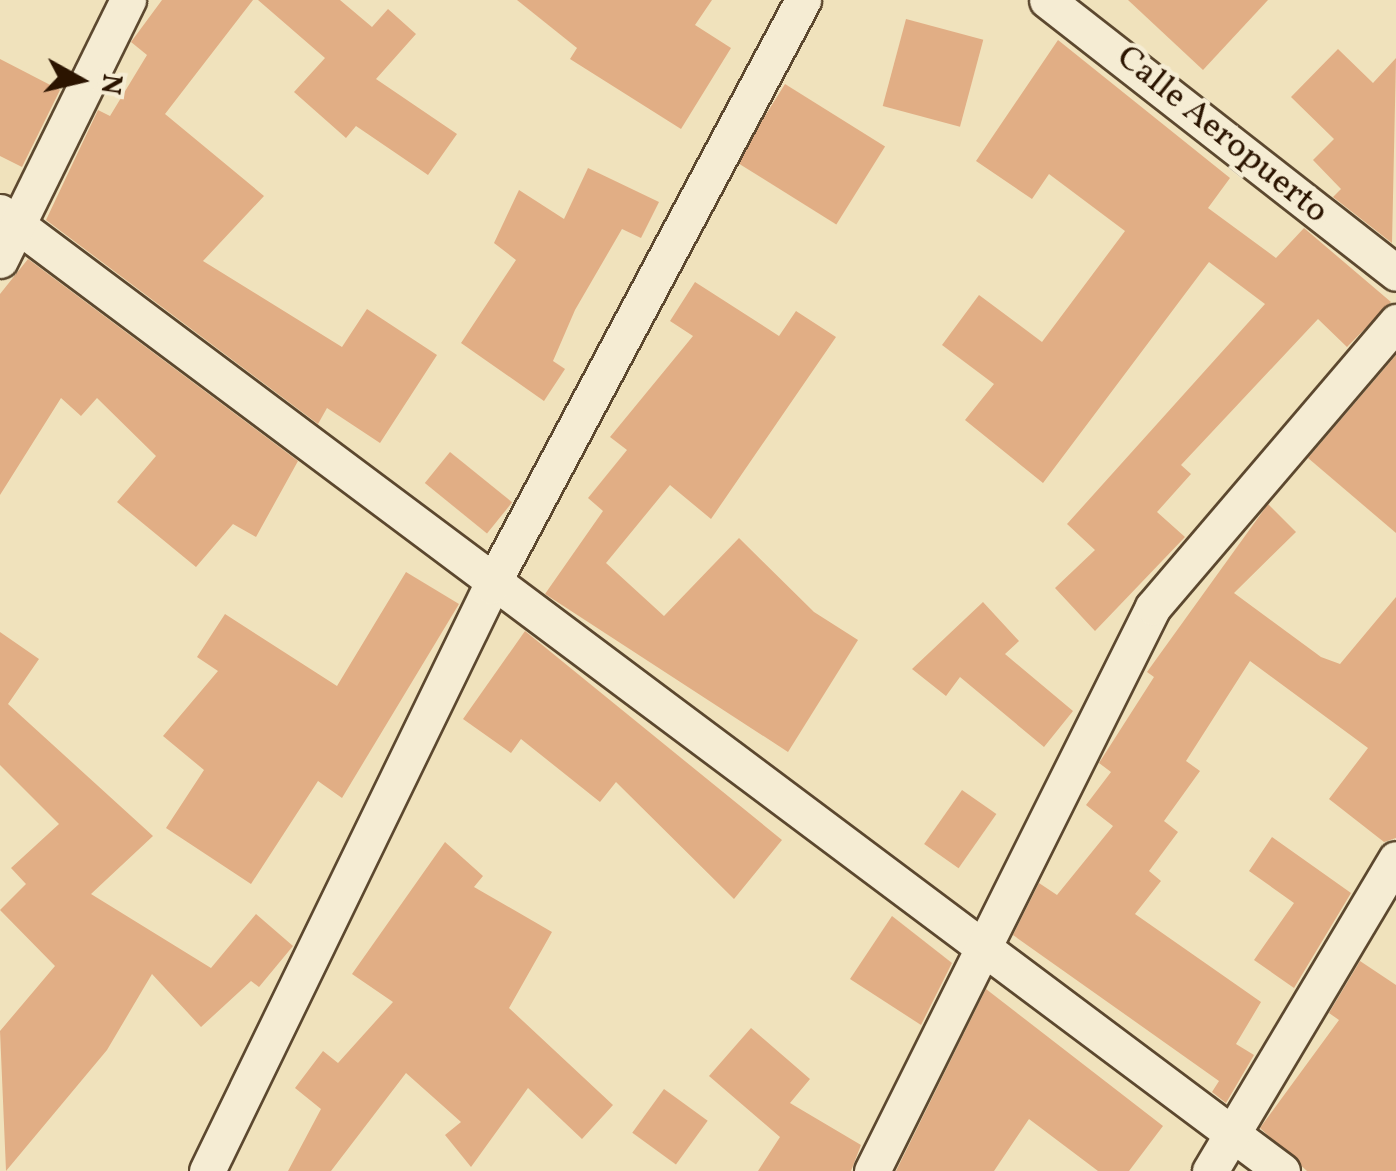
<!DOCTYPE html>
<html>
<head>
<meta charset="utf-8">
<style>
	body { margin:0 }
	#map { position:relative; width:1396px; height:1171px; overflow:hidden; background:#f0e2bc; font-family:Vollkorn,serif }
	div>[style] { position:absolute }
	.building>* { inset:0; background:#e1ae85; transform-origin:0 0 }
	.roads { filter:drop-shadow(2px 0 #5c482f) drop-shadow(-2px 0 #5c482f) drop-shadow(0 2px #5c482f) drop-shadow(0 -2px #5c482f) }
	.minor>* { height:35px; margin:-17.5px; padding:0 17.5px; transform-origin:17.5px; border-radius:17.5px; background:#f5ecd3 }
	span { translate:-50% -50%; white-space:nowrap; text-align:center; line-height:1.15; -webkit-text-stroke:9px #f5ecd3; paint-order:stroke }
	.street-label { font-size:35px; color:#2b1400 }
	.north { position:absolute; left:30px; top:30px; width:100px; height:100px; -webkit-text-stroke:8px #f5ecd3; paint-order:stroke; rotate:98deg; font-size:28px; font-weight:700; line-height:40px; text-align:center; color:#2b1400 }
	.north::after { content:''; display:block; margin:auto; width:35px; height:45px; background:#2b1400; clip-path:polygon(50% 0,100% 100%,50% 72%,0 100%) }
</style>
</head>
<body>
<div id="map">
	<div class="building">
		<i style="clip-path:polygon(162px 0,253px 0,165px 114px,264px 196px,203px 261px,342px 347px,367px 309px,437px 355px,380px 443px,327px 408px,318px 424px,46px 220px,98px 110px,110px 116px,147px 55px,131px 42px)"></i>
		<i style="clip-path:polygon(258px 0,340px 0,372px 27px,388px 9px,416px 34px,376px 79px,457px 134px,428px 175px,356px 126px,346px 138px,294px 92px,325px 58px)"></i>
		<i style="clip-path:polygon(517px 0,712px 0,695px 25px,731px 48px,681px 129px,570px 59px,577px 48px)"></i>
		<i style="clip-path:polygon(1128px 0,1268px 0,1203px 70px)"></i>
		<i style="left:906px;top:19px;width:80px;height:90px;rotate:15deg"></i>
		<i style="clip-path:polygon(1058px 40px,1230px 178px,1208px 208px,1276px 258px,1304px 228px,1391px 302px,1347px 347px,1318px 319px,1181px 465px,1191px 474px,1157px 512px,1185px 537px,1095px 631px,1055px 588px,1095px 550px,1067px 524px,1265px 304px,1209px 262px,1043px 483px,965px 420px,994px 384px,942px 345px,979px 295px,1042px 342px,1125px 231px,1049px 174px,1032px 199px,976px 161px)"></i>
		<i style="clip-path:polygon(1338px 49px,1373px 83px,1396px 58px,1392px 243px,1333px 197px,1341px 189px,1313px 160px,1334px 139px,1291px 97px)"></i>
		<i style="clip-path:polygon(0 59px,60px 90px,22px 167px,0 156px)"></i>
		<i style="left:785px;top:84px;width:118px;height:92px;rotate:32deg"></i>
		<i style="clip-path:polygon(588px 168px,659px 202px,641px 238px,622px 229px,575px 310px,553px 361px,565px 369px,544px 401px,461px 343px,516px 260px,494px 243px,519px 190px,564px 219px)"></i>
		<i style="clip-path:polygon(28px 259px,298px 461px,256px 537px,233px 524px,196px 567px,117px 502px,156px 456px,97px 398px,81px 416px,61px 398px,0 495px,0 294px)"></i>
		<i style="clip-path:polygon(695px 282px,779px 336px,796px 311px,836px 337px,711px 519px,670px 485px,606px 563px,664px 616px,739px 538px,814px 612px,858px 640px,788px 752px,545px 594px,603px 511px,588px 498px,627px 450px,610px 437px,693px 336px,670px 321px)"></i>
		<i style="clip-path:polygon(1396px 355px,1396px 533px,1308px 458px)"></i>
		<i style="left:450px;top:452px;width:80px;height:40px;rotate:39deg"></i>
		<i style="clip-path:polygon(1268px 504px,1296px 532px,1234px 593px,1321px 657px,1340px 664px,1396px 597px,1396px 838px,1384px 842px,1329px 799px,1368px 748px,1250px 661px,1186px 761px,1200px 771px,1164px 821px,1178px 832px,1149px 871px,1161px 881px,1135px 914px,1261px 1002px,1236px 1044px,1254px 1055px,1226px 1103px,1212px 1092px,1219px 1081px,1013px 935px,1039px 883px,1057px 895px,1113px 826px,1086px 805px,1111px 772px,1099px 763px,1154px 677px,1147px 672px)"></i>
		<i style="clip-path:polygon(406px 572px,459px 604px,342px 798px,318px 781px,251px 884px,166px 828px,204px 770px,163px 736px,218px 671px,197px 657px,225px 614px,337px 686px)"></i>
		<i style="clip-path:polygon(983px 602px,1019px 641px,1005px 654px,1073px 711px,1044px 747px,960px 677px,946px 696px,912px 669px)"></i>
		<i style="clip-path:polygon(525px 631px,782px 840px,734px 899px,616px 782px,600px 802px,521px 739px,511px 753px,463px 719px)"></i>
		<i style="clip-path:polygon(0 632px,39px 659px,8px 704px,153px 836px,91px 894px,211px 968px,256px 914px,293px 946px,259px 987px,251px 981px,201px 1027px,152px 974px,107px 1050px,6px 1171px,0 1031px,55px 966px,0 910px,26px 884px,11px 868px,59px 824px,0 765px)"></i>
		<i style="left:962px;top:790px;width:42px;height:66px;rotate:35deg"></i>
		<i style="clip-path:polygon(1272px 837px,1351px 893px,1294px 988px,1254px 960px,1294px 903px,1249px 871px)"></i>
		<i style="clip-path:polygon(445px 842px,483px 876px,474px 887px,552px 932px,509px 1008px,613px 1105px,582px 1139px,528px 1088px,471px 1167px,445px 1135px,461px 1122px,406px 1073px,331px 1171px,288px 1171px,321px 1109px,295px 1088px,323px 1051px,338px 1063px,393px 1002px,352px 974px)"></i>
		<i style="clip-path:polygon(892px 916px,952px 963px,921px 1025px,850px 979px)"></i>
		<i style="clip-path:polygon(1360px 961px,1396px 985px,1396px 1171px,1307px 1171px,1260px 1128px,1339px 1020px,1329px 1013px)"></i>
		<i style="clip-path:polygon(986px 989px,1163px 1126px,1129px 1171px,1098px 1171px,1029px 1119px,994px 1171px,896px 1171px)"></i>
		<i style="clip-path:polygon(751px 1028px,810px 1079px,790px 1103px,861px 1145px,851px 1171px,758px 1171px,780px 1137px,709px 1076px)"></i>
		<i style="left:664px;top:1089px;width:54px;height:54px;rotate:36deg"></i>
	</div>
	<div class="roads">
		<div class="minor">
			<i style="left:1047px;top:0;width:443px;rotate:38deg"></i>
			<i style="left:0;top:212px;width:1601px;rotate:36.8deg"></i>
			<i style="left:0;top:260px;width:290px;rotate:-63.8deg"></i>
			<i style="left:207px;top:1171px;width:650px;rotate:-64.1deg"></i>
			<i style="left:491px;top:586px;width:664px;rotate:-61.97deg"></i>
			<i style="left:872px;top:1171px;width:630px;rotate:-63.52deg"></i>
			<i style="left:1153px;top:607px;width:375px;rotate:-49.5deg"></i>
			<i style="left:1210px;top:1171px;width:363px;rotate:-59.2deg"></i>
		</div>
	</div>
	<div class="street-label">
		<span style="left:1222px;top:135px;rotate:39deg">Calle Aeropuerto</span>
	</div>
	<div class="north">N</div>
</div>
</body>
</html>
